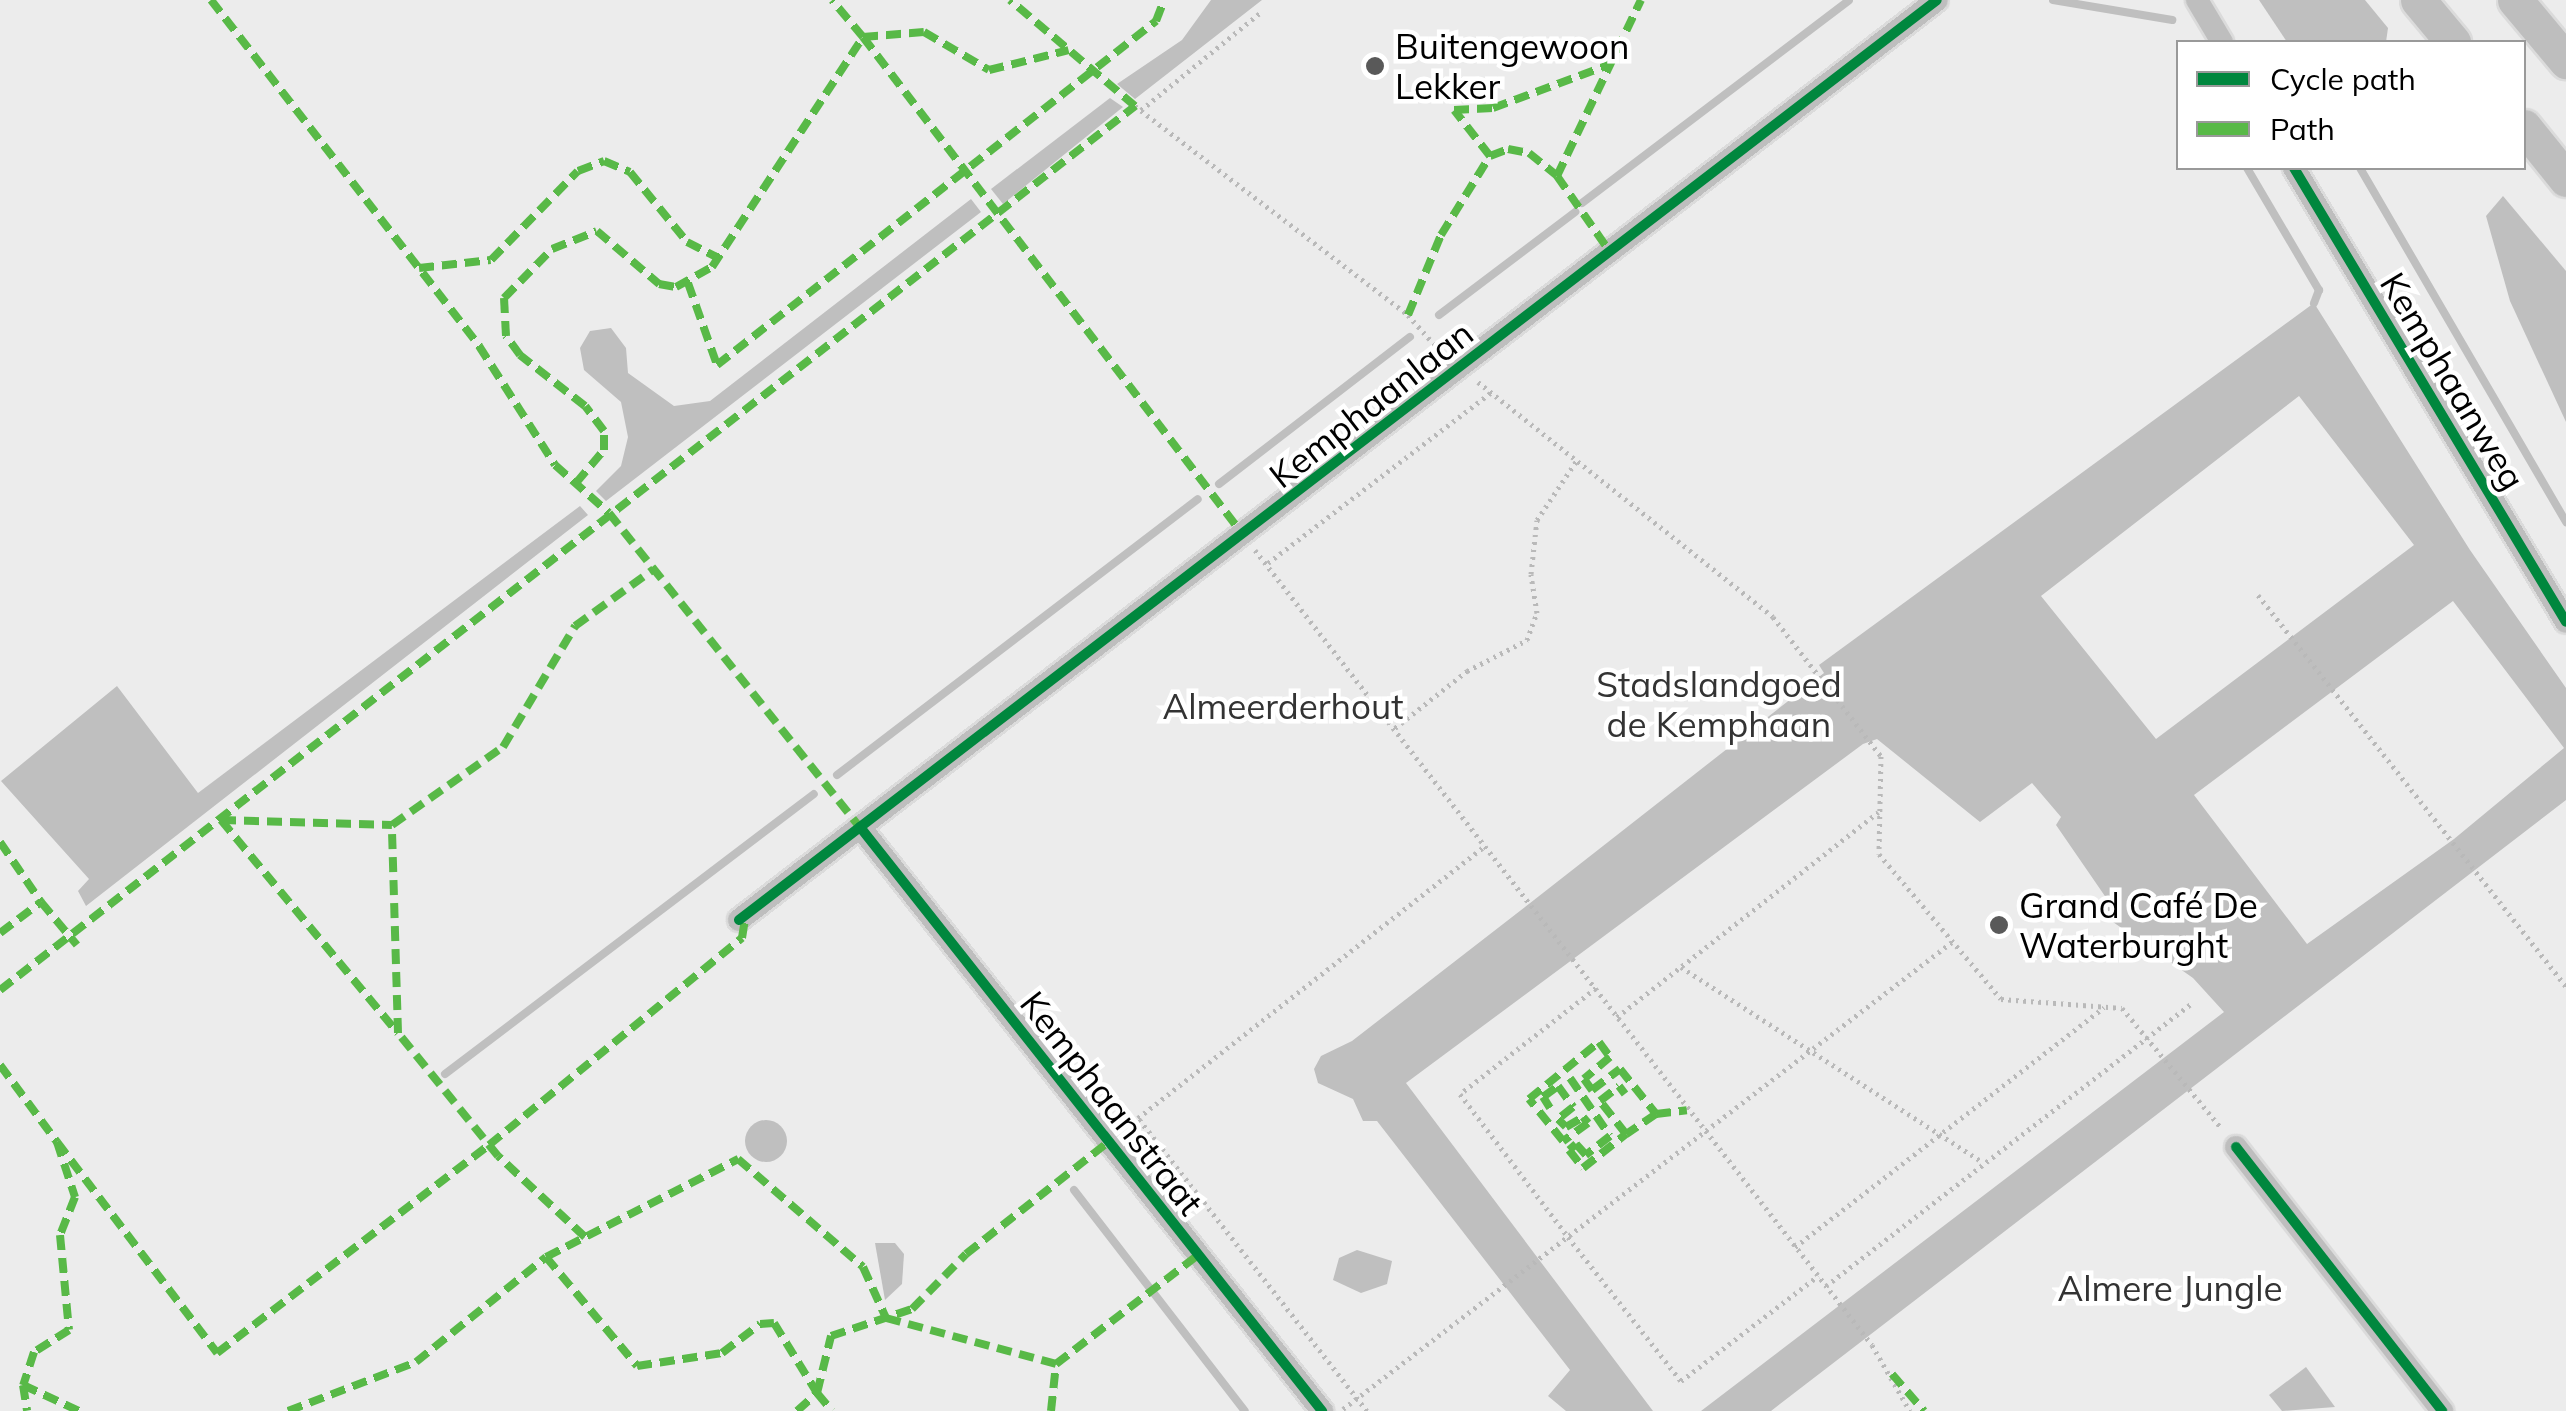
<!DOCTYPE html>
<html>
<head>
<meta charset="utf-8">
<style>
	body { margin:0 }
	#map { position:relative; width:2566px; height:1411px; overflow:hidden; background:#fff; font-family:Mulish,sans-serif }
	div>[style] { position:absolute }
	.green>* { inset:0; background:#ececec }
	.water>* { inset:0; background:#bfbfbf }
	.round { border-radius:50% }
	.stream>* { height:8px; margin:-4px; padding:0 4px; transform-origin:4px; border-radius:4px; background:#bfbfbf }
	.path>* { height:5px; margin-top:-2.5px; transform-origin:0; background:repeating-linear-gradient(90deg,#b9b9b9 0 2.5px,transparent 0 7.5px) }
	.roads { filter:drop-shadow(2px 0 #dbdbdb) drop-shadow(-2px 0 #dbdbdb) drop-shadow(0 2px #dbdbdb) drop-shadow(0 -2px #dbdbdb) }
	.minor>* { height:22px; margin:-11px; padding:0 11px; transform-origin:11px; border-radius:11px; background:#bebebe }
	.primary>* { height:35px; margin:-17.5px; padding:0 17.5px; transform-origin:17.5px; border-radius:17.5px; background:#bebebe }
	.quiet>* { height:8px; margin-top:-4px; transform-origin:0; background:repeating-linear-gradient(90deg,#58b947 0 15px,transparent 0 23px) }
	.cycleway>* { height:10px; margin:-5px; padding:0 5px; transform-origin:5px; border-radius:5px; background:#00873e }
	.dots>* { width:28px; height:28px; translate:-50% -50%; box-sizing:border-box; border:5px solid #fff; border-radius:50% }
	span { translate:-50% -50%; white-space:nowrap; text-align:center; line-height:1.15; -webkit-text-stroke:9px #fff; paint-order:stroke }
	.poi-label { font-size:35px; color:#000 }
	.left { translate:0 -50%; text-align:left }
	.street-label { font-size:35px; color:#000 }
	.park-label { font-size:35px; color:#333 }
	.legend { position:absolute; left:2176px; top:40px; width:350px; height:130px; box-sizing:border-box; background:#fff; border:2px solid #999; margin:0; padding:12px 18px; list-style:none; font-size:30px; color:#000 }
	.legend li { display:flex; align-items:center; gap:20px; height:50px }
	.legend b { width:50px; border:2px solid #999 }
</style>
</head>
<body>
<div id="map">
	<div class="green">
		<i style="clip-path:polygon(evenodd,0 0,2566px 0,2566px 1411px,0 1411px,0 0,2178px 42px,2524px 42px,2524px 168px,2178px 168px,2178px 42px)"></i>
	</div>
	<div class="water">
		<i style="clip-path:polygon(1211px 0,1262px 0,1135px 99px,1117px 84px,1182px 40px)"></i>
		<i style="clip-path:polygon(2259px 0,2365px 0,2388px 28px,2386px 42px,2287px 42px)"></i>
		<i style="clip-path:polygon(1110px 98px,1123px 107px,1003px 204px,991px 189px)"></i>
		<i style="clip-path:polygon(2503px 196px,2566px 271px,2566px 422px,2510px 301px,2486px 216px)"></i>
		<i style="clip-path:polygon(971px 199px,981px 212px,606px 501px,596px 491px,621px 466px,628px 437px,621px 402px,584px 370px,580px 348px,590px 331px,611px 328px,626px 348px,628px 373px,674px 406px,710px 401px)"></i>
		<i style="clip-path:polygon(evenodd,2314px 303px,2470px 550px,2566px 688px,2566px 800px,1771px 1411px,1701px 1411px,2224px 1012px,2193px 978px,2103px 915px,2109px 902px,2056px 825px,2061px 817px,2032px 783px,1980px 822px,1877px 739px,1863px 744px,1406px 1083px,1653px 1411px,1566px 1411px,1548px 1396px,1570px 1370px,1377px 1121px,1363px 1121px,1353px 1099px,1318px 1083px,1314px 1069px,1321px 1056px,1352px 1041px,1534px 900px,1824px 673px,1819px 665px,2314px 303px,2299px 396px,2414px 545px,2156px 739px,2041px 596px,2299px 396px,2314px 303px,2453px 601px,2564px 748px,2454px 839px,2307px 944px,2194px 795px,2453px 601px)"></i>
		<i style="clip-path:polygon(580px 506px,588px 515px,86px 906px,78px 891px,89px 879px,1px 781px,117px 686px,198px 793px)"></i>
		<i class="round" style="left:745px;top:1120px;width:42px;height:42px"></i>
		<i style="clip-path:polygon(875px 1243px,895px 1243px,904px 1254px,902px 1284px,885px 1300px)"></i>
		<i style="clip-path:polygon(1357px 1250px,1392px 1261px,1387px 1284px,1361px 1293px,1333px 1280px,1339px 1258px)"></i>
		<i style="clip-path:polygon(2306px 1367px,2335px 1407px,2282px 1411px,2269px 1395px)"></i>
	</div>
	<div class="stream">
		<i style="left:2053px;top:0;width:121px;rotate:9.5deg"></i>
		<i style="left:2247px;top:168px;width:142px;rotate:59.5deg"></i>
		<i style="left:2319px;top:290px;width:14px;rotate:111deg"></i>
		<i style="left:2360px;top:168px;width:410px;rotate:59.8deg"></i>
		<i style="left:1582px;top:203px;width:335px;rotate:-37.2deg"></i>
		<i style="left:1439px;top:315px;width:171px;rotate:-37.1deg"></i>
		<i style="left:1219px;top:484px;width:241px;rotate:-37.6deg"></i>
		<i style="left:837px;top:775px;width:454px;rotate:-37.4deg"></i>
		<i style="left:445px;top:1074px;width:463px;rotate:-37.2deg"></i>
		<i style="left:1074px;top:1190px;width:279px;rotate:52.3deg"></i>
	</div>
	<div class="path">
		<i style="left:1135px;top:106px;width:344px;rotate:37.4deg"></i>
		<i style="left:1408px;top:315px;width:51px;rotate:48.2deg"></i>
		<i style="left:1141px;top:110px;width:154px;rotate:-39.2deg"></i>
		<i style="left:1478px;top:382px;width:377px;rotate:38.5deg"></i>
		<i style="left:1773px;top:617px;width:176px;rotate:52.2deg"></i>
		<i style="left:1881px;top:756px;width:98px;rotate:91.2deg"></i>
		<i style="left:1879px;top:854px;width:189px;rotate:49.9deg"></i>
		<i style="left:2001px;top:999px;width:121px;rotate:4.3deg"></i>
		<i style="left:2122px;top:1008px;width:157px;rotate:50.4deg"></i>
		<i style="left:1255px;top:550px;width:1006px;rotate:52.18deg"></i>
		<i style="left:1872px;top:1345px;width:76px;rotate:60.1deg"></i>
		<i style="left:1268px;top:563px;width:282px;rotate:-37.4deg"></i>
		<i style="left:2258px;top:595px;width:499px;rotate:51.8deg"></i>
		<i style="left:1395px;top:728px;width:92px;rotate:-38.4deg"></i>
		<i style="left:1467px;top:671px;width:68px;rotate:-27.3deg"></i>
		<i style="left:1527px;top:640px;width:29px;rotate:-70deg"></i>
		<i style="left:1537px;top:613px;width:39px;rotate:-99deg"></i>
		<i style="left:1531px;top:574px;width:54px;rotate:-83.7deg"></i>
		<i style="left:1537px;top:520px;width:72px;rotate:-56.3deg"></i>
		<i style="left:1681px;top:967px;width:359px;rotate:32.9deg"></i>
		<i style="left:1596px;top:988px;width:172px;rotate:142.1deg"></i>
		<i style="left:1460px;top:1094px;width:179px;rotate:52.9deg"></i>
		<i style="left:1568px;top:1237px;width:183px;rotate:51.9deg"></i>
		<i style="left:1681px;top:1381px;width:173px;rotate:-37.5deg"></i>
		<i style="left:1617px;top:1017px;width:332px;rotate:-38.1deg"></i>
		<i style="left:1795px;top:1247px;width:391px;rotate:-37.8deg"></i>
		<i style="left:1826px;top:1286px;width:464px;rotate:-37.7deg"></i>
		<i style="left:1343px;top:1409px;width:767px;rotate:-37.48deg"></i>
		<i style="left:1367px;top:1411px;width:372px;rotate:-128deg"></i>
		<i style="left:1138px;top:1118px;width:442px;rotate:-38.1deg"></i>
	</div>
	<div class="roads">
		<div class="minor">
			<i style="left:2197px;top:0;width:49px;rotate:59.2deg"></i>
			<i style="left:2294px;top:168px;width:529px;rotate:59.07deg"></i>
			<i style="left:860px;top:827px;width:745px;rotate:51.65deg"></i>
			<i style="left:739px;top:920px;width:1510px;rotate:-37.52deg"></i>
			<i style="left:2236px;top:1147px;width:335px;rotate:52deg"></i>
		</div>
		<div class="primary">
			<i style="left:2418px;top:0;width:55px;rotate:50.2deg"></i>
			<i style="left:2515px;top:0;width:80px;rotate:50.1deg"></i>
			<i style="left:2524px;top:127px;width:67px;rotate:51.1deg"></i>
		</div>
	</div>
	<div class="quiet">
		<i style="left:211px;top:0;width:438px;rotate:52.2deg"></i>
		<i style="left:479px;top:346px;width:141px;rotate:57.4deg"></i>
		<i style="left:555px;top:465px;width:72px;rotate:41.6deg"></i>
		<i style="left:609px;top:513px;width:402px;rotate:51.4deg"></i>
		<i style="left:863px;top:37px;width:628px;rotate:52.64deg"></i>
		<i style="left:863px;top:37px;width:61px;rotate:-4.7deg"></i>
		<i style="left:924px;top:32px;width:75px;rotate:30.3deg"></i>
		<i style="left:989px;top:70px;width:82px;rotate:-14deg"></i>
		<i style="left:1490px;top:156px;width:58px;rotate:-128deg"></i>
		<i style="left:1454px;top:110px;width:39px;rotate:-3deg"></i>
		<i style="left:1493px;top:108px;width:126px;rotate:-20.4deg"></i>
		<i style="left:1557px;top:176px;width:195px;rotate:-64.5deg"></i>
		<i style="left:419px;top:268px;width:72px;rotate:-6.3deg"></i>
		<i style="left:491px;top:260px;width:124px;rotate:-45.7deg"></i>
		<i style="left:578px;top:171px;width:28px;rotate:-21deg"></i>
		<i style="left:604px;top:161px;width:28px;rotate:23deg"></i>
		<i style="left:630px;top:172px;width:90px;rotate:50.8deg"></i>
		<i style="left:687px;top:242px;width:35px;rotate:27deg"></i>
		<i style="left:688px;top:283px;width:87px;rotate:70.5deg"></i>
		<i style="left:717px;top:365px;width:558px;rotate:-38.08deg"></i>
		<i style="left:1156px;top:21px;width:22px;rotate:-69deg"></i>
		<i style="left:1408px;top:315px;width:87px;rotate:-67.6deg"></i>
		<i style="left:1441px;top:235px;width:93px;rotate:-58.2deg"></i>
		<i style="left:1490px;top:156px;width:19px;rotate:-21deg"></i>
		<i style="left:1508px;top:149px;width:21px;rotate:11deg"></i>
		<i style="left:1529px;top:153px;width:36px;rotate:39deg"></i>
		<i style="left:1557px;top:176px;width:93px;rotate:55.1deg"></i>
		<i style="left:576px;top:483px;width:43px;rotate:-49.7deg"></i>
		<i style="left:604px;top:450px;width:19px;rotate:-90deg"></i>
		<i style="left:604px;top:431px;width:31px;rotate:-127deg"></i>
		<i style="left:585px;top:406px;width:83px;rotate:-141.9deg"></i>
		<i style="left:520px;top:355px;width:24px;rotate:-126deg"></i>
		<i style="left:506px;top:336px;width:38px;rotate:-93deg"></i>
		<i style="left:504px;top:298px;width:69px;rotate:-45.6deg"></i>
		<i style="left:552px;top:249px;width:48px;rotate:-21.8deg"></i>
		<i style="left:597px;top:231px;width:82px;rotate:40.5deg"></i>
		<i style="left:659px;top:284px;width:17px;rotate:10deg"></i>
		<i style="left:676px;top:287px;width:41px;rotate:-29.1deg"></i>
		<i style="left:712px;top:267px;width:275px;rotate:-56.7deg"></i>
		<i style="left:863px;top:37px;width:48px;rotate:-130deg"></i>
		<i style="left:221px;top:820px;width:277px;rotate:50.3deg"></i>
		<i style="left:221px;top:820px;width:171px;rotate:1.7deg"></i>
		<i style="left:0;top:842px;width:73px;rotate:55.7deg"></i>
		<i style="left:0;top:933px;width:51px;rotate:-37.1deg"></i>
		<i style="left:41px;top:902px;width:56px;rotate:50.1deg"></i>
		<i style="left:0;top:990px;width:1439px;rotate:-37.91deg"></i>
		<i style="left:1135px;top:106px;width:164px;rotate:-139.7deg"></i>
		<i style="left:0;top:1065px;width:96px;rotate:53.5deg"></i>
		<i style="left:57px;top:1142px;width:58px;rotate:71.9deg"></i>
		<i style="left:75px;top:1197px;width:41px;rotate:111.5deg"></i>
		<i style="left:60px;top:1235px;width:95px;rotate:84.6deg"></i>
		<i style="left:69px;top:1330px;width:41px;rotate:147.8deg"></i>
		<i style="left:34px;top:1352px;width:35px;rotate:108deg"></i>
		<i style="left:23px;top:1385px;width:26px;rotate:81deg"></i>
		<i style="left:1570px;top:1078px;width:70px;rotate:55.4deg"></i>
		<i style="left:1610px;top:1136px;width:31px;rotate:142deg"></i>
		<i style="left:1586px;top:1155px;width:15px;rotate:-132deg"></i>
		<i style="left:1576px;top:1144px;width:9px;rotate:139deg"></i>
		<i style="left:1569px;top:1150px;width:23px;rotate:52deg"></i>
		<i style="left:1583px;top:1168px;width:55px;rotate:-38.3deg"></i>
		<i style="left:1550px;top:1108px;width:13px;rotate:-122deg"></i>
		<i style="left:1543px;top:1097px;width:19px;rotate:-36deg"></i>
		<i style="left:1558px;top:1086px;width:26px;rotate:54deg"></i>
		<i style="left:1573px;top:1107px;width:19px;rotate:141deg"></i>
		<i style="left:1558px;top:1119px;width:11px;rotate:45deg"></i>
		<i style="left:1566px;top:1127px;width:20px;rotate:-30deg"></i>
		<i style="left:1583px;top:1117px;width:8px;rotate:50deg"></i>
		<i style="left:1588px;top:1123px;width:31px;rotate:144deg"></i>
		<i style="left:1563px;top:1141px;width:54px;rotate:-129deg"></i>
		<i style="left:1529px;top:1099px;width:90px;rotate:-39.2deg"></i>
		<i style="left:1599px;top:1042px;width:19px;rotate:54deg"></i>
		<i style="left:1610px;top:1057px;width:34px;rotate:140deg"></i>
		<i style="left:1584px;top:1079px;width:14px;rotate:54deg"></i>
		<i style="left:1592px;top:1090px;width:35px;rotate:-37deg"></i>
		<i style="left:1620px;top:1069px;width:58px;rotate:51.3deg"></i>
		<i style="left:1656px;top:1114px;width:36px;rotate:146deg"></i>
		<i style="left:1626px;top:1134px;width:42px;rotate:-128.2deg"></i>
		<i style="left:1600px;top:1101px;width:24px;rotate:-38deg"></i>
		<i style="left:1619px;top:1086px;width:10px;rotate:53deg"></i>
		<i style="left:1656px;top:1114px;width:31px;rotate:-7deg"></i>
		<i style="left:57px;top:1142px;width:265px;rotate:52.8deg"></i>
		<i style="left:217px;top:1353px;width:342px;rotate:-37.4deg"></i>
		<i style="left:489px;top:1145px;width:327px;rotate:-39.3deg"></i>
		<i style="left:742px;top:938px;width:24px;rotate:-81deg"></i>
		<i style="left:585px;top:1237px;width:119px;rotate:-137deg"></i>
		<i style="left:498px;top:1156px;width:159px;rotate:-129.1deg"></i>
		<i style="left:398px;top:1033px;width:208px;rotate:-91.7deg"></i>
		<i style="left:392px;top:825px;width:136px;rotate:-35.1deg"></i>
		<i style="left:503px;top:747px;width:141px;rotate:-59.2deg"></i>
		<i style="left:575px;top:626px;width:97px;rotate:-35.8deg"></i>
		<i style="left:546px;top:1257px;width:216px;rotate:-27deg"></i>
		<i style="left:738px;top:1159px;width:165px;rotate:40.8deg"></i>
		<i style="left:863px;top:1267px;width:56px;rotate:65.7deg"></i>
		<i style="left:886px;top:1318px;width:176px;rotate:15.1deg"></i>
		<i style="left:1056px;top:1364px;width:178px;rotate:-37.5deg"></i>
		<i style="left:1892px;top:1374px;width:49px;rotate:49.1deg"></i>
		<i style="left:23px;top:1385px;width:62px;rotate:24.9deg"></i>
		<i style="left:288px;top:1411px;width:137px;rotate:-20.9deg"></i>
		<i style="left:416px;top:1362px;width:167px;rotate:-38.9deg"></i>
		<i style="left:546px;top:1257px;width:142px;rotate:50.1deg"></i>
		<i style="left:637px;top:1366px;width:86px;rotate:-8.7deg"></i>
		<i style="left:722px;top:1353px;width:48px;rotate:-37.3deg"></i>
		<i style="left:760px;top:1324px;width:14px;rotate:-4deg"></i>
		<i style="left:774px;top:1323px;width:82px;rotate:58.4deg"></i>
		<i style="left:817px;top:1393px;width:59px;rotate:-76.2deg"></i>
		<i style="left:831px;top:1336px;width:85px;rotate:-18.4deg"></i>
		<i style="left:912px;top:1309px;width:77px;rotate:-45.5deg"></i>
		<i style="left:966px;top:1254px;width:179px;rotate:-38.2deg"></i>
		<i style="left:797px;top:1411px;width:27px;rotate:-42deg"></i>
		<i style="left:817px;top:1393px;width:23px;rotate:50deg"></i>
		<i style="left:1051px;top:1411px;width:47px;rotate:-83.9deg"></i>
	</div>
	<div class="cycleway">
		<i style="left:2294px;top:168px;width:529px;rotate:59.07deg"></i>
		<i style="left:860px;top:827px;width:745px;rotate:51.65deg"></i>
		<i style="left:739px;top:920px;width:1510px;rotate:-37.52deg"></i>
		<i style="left:2236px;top:1147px;width:335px;rotate:52deg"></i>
	</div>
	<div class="dots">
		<i style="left:1375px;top:66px;background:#595959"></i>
		<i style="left:1999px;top:925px;background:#595959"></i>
	</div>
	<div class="poi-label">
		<span class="left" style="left:1395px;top:66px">Buitengewoon<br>Lekker</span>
		<span class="left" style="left:2019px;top:925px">Grand Café De<br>Waterburght</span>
	</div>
	<div class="street-label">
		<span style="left:2453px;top:381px;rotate:59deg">Kemphaanweg</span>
		<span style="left:1371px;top:404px;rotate:-38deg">Kemphaanlaan</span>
		<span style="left:1112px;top:1103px;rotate:52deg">Kemphaanstraat</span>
	</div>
	<div class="park-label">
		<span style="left:1719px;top:704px">Stadslandgoed<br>de Kemphaan</span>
		<span style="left:1283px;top:706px">Almeerderhout</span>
		<span style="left:2170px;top:1288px">Almere Jungle</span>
	</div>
	<ul class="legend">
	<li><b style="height:12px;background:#00873e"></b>Cycle path</li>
	<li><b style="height:12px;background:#58b947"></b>Path</li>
	</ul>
</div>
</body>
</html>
